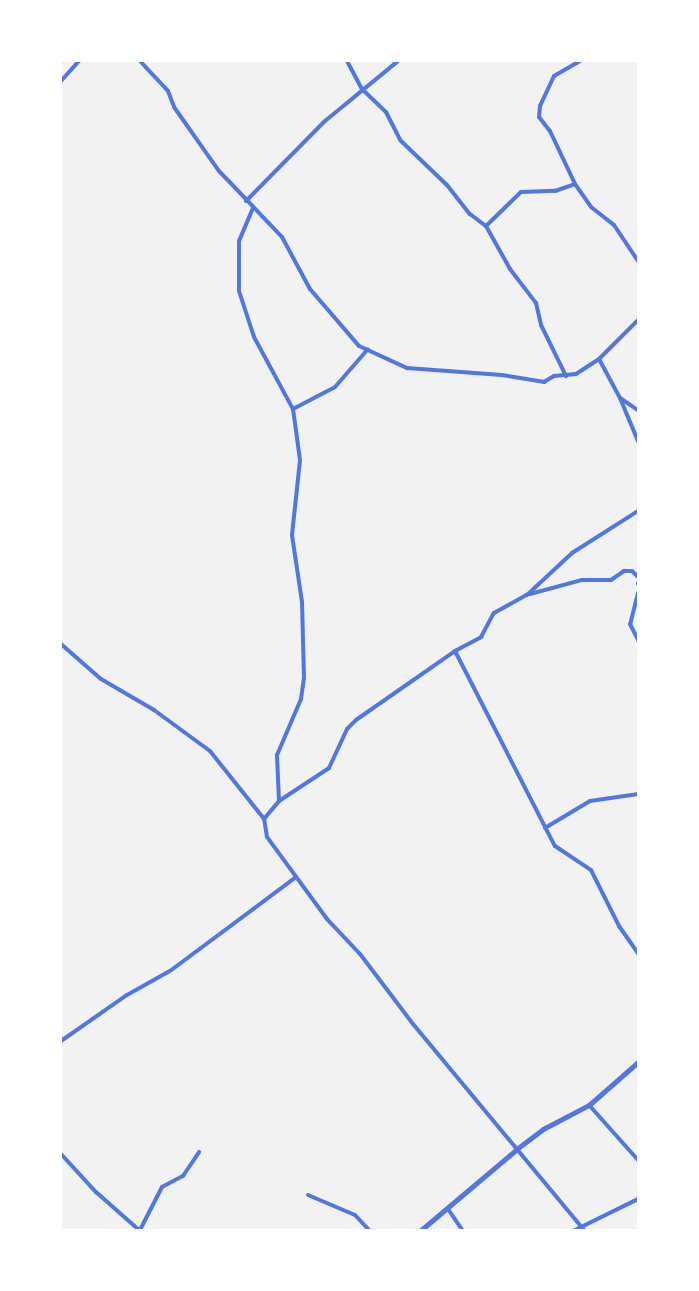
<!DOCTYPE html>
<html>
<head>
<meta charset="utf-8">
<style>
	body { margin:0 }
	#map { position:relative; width:699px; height:1291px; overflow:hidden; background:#f2f2f2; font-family:Figtree,sans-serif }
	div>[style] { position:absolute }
	.minor>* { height:4px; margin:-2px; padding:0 2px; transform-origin:2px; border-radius:2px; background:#5277de }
	.tertiary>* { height:5px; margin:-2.5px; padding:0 2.5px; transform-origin:2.5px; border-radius:2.5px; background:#5277de }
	span { translate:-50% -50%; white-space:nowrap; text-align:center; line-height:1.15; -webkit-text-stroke:4px #fff; paint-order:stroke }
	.frame { position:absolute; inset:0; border:62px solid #fff; pointer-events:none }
</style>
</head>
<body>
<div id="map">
	<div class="minor">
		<i style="left:140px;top:61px;width:41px;rotate:47deg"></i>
		<i style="left:168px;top:91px;width:17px;rotate:69deg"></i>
		<i style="left:174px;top:107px;width:78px;rotate:54.9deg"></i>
		<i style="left:219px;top:171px;width:91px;rotate:46.3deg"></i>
		<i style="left:282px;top:237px;width:59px;rotate:61.7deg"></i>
		<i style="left:310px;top:289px;width:75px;rotate:49.3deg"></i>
		<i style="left:359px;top:346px;width:53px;rotate:24.6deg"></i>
		<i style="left:407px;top:368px;width:95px;rotate:4.2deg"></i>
		<i style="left:502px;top:375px;width:43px;rotate:9.5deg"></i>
		<i style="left:544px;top:382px;width:12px;rotate:-31deg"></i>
		<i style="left:554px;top:376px;width:22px;rotate:-5deg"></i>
		<i style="left:576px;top:374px;width:27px;rotate:-33deg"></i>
		<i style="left:599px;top:359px;width:55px;rotate:-45deg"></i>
		<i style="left:347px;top:61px;width:32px;rotate:62deg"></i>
		<i style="left:362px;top:89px;width:33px;rotate:44deg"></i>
		<i style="left:386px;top:112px;width:31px;rotate:63deg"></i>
		<i style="left:400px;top:140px;width:65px;rotate:43.8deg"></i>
		<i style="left:447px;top:185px;width:37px;rotate:52deg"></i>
		<i style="left:470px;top:214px;width:20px;rotate:37deg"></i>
		<i style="left:486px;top:226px;width:49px;rotate:60.8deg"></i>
		<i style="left:510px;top:269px;width:43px;rotate:52.6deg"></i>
		<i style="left:536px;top:303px;width:23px;rotate:77deg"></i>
		<i style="left:541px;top:325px;width:57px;rotate:63.9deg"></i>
		<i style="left:580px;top:61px;width:30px;rotate:150deg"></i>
		<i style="left:554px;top:76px;width:33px;rotate:115deg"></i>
		<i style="left:540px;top:106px;width:11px;rotate:95deg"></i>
		<i style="left:539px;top:117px;width:18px;rotate:52deg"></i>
		<i style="left:550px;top:131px;width:59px;rotate:64.7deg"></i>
		<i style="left:575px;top:184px;width:28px;rotate:55deg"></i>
		<i style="left:591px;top:207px;width:29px;rotate:38deg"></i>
		<i style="left:614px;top:225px;width:43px;rotate:56.3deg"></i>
		<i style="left:61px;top:81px;width:27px;rotate:-48deg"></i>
		<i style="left:246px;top:201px;width:112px;rotate:-45.4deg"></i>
		<i style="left:325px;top:121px;width:94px;rotate:-39.4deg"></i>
		<i style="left:253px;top:208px;width:36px;rotate:113deg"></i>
		<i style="left:239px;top:241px;width:50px;rotate:90deg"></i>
		<i style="left:239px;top:291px;width:48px;rotate:71.9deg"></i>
		<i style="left:254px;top:337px;width:82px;rotate:61.6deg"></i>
		<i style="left:486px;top:226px;width:49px;rotate:-44.2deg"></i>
		<i style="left:521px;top:192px;width:34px;rotate:-2deg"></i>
		<i style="left:555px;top:191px;width:21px;rotate:-19deg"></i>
		<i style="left:599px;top:359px;width:44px;rotate:61.7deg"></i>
		<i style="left:620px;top:398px;width:22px;rotate:34deg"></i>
		<i style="left:620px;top:398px;width:47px;rotate:67.3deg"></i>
		<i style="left:638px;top:583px;width:1px;rotate:90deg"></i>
		<i style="left:638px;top:593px;width:32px;rotate:104deg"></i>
		<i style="left:630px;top:624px;width:18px;rotate:63deg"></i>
		<i style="left:530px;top:594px;width:54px;rotate:-15.1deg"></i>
		<i style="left:582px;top:580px;width:29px"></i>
		<i style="left:611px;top:580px;width:16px;rotate:-35deg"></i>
		<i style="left:624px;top:571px;width:8px"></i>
		<i style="left:632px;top:571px;width:8px;rotate:45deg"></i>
		<i style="left:61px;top:644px;width:53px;rotate:41.2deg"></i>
		<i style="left:101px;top:679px;width:61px;rotate:30.3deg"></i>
		<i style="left:154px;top:710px;width:69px;rotate:36.2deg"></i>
		<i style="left:210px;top:751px;width:87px;rotate:51.5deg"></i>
		<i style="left:455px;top:651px;width:219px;rotate:62.9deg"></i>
		<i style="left:555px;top:846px;width:43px;rotate:33.7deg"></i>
		<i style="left:591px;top:870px;width:63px;rotate:63.4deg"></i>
		<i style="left:619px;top:926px;width:33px;rotate:55deg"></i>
		<i style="left:279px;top:801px;width:46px;rotate:-92.5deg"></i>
		<i style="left:277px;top:755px;width:61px;rotate:-66.8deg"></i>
		<i style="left:301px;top:699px;width:21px;rotate:-82deg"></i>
		<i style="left:304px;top:678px;width:76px;rotate:-91.5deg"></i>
		<i style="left:302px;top:602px;width:68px;rotate:-98.5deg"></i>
		<i style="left:292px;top:535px;width:75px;rotate:-83.9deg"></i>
		<i style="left:300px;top:460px;width:51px;rotate:-97.8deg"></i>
		<i style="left:293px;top:409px;width:47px;rotate:-27.6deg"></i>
		<i style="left:335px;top:387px;width:50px;rotate:-49deg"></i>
		<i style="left:545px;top:828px;width:52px;rotate:-31deg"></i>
		<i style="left:590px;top:801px;width:49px;rotate:-8.3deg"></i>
		<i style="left:61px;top:1041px;width:80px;rotate:-34.9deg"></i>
		<i style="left:127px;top:995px;width:49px;rotate:-29.2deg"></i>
		<i style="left:170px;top:971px;width:157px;rotate:-36.7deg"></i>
		<i style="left:589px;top:1105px;width:74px;rotate:48.3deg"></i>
		<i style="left:61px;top:1154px;width:52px;rotate:47.4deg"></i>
		<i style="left:96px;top:1192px;width:57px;rotate:41.5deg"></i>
		<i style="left:308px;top:1195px;width:51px;rotate:23.1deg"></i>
		<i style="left:355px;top:1215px;width:21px;rotate:47deg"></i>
		<i style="left:448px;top:1209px;width:25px;rotate:56deg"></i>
		<i style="left:140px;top:1230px;width:48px;rotate:-62.9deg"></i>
		<i style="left:162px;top:1187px;width:24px;rotate:-28deg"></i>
		<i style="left:183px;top:1176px;width:29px;rotate:-56deg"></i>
		<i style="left:575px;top:1230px;width:70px;rotate:-26.2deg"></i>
		<i style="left:584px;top:1230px;width:268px;rotate:-129.7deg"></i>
		<i style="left:413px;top:1024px;width:88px;rotate:-127.1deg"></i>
		<i style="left:360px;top:954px;width:48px;rotate:-133.3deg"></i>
		<i style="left:327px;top:919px;width:102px;rotate:-126.2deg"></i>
		<i style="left:267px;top:837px;width:18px;rotate:-99deg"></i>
		<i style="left:264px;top:819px;width:23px;rotate:-50deg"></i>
		<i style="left:279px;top:801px;width:60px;rotate:-33.4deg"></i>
		<i style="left:329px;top:768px;width:43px;rotate:-65.2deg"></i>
		<i style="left:347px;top:729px;width:13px;rotate:-45deg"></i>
		<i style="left:356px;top:720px;width:121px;rotate:-34.9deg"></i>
		<i style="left:455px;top:651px;width:30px;rotate:-28deg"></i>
		<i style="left:481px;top:637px;width:27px;rotate:-62deg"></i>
		<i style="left:494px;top:613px;width:38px;rotate:-29deg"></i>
		<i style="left:527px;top:595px;width:62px;rotate:-43deg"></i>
		<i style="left:572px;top:553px;width:78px;rotate:-32.5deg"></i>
	</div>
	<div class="tertiary">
		<i style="left:421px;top:1230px;width:127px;rotate:-40.2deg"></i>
		<i style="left:518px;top:1148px;width:31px;rotate:-37deg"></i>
		<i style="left:543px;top:1129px;width:52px;rotate:-27.6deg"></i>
		<i style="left:589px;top:1105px;width:65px;rotate:-41.3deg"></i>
	</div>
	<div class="frame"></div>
</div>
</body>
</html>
